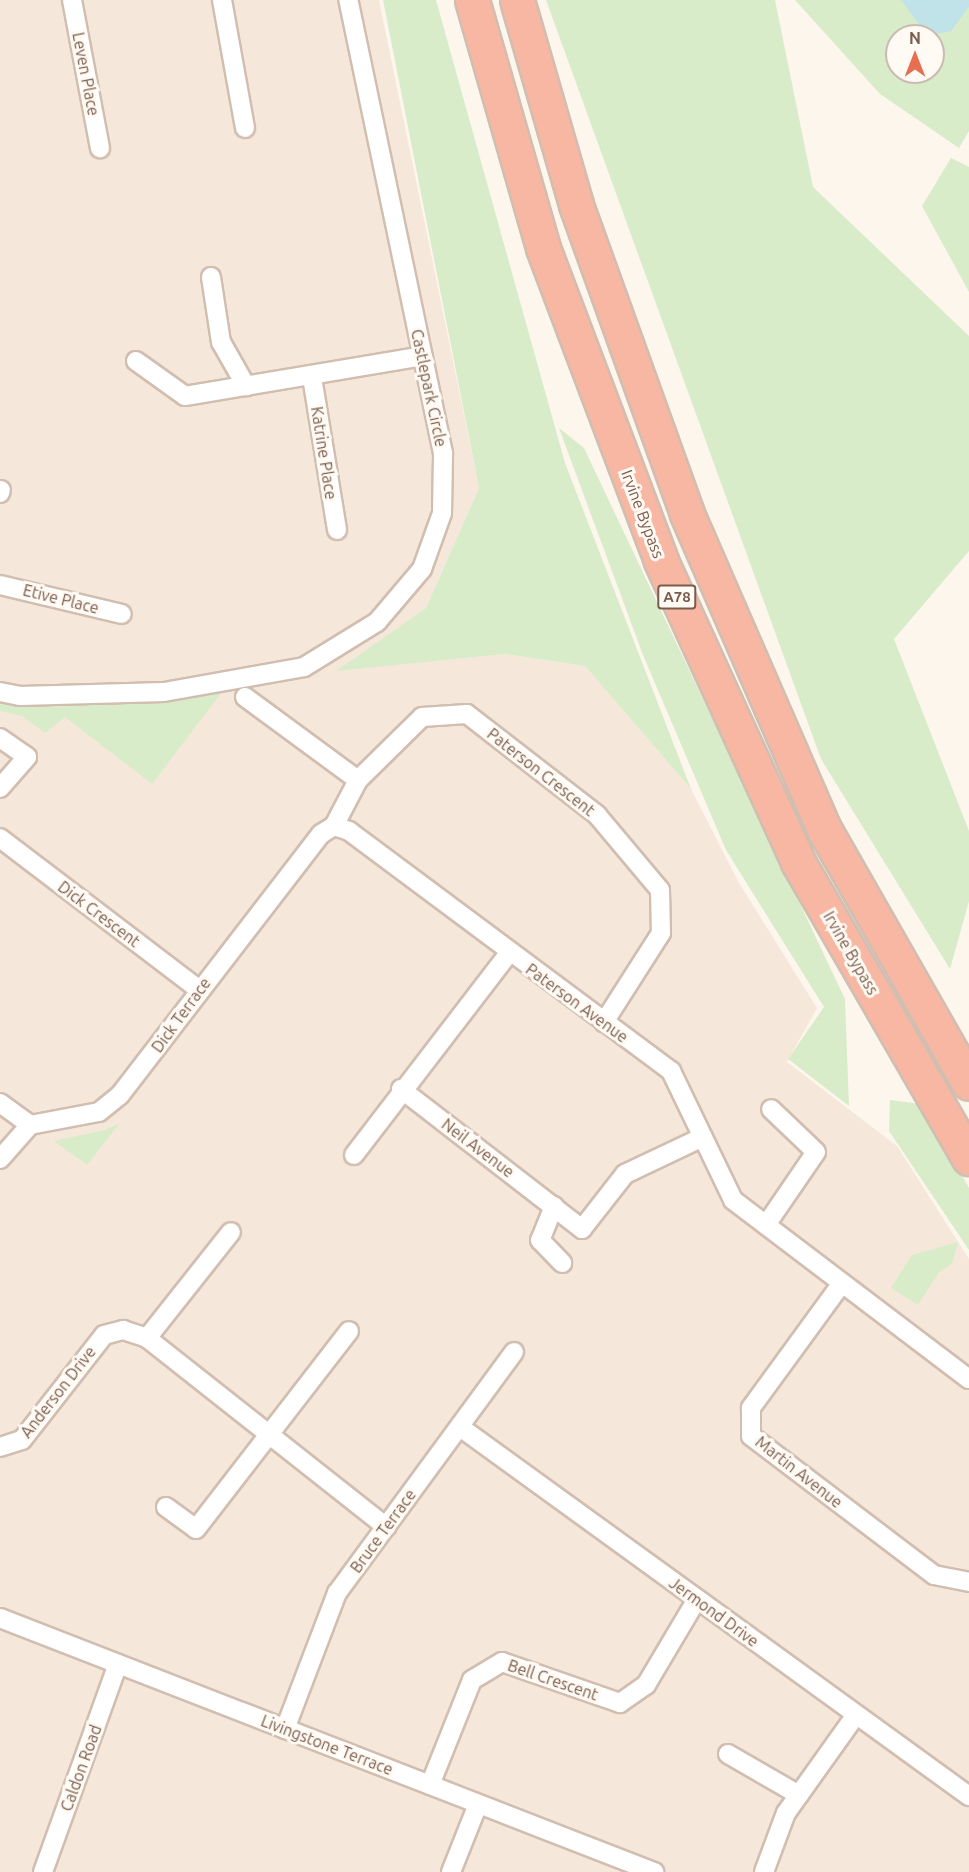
<!DOCTYPE html>
<html>
<head>
<meta charset="utf-8">
<style>
	body { margin:0 }
	#map { position:relative; width:969px; height:1872px; overflow:hidden; background:#fdf6ec; font-family:Ubuntu,sans-serif }
	div>[style] { position:absolute }
	.residential>* { inset:0; background:#f5e8da }
	.green>* { inset:0; background:#d8ecc9 }
	.water>* { inset:0; background:#bfe3e8 }
	.roads { filter:drop-shadow(2px 0 #d1beb0) drop-shadow(-2px 0 #d1beb0) drop-shadow(0 2px #d1beb0) drop-shadow(0 -2px #d1beb0) }
	.street>* { height:18px; margin:-9px; padding:0 9px; transform-origin:9px; border-radius:9px; background:#fff }
	.highway>* { height:33px; margin:-16.5px; padding:0 16.5px; transform-origin:16.5px; border-radius:16.5px; background:#f7b7a3 }
	span { translate:-50% -50%; white-space:nowrap; text-align:center; line-height:1.15; -webkit-text-stroke:6px #fffaf3; paint-order:stroke }
	.shield-label span { padding:2px 4px; background:#fffaf3; border:2px solid; border-radius:4px; -webkit-text-stroke-width:0 }
	.shield-label { font-size:15px; color:#7a5c4d; font-weight:700 }
	.street-label { font-size:16px; color:#7a5c4d }
	.north { position:absolute; left:885px; top:24px; width:60px; height:60px; box-sizing:border-box; background:#fffaf3; border:2px solid #cabbb1; border-radius:50%; rotate:0deg; font-size:16px; font-weight:700; line-height:24px; text-align:center; color:#7a5c4d }
	.north::after { content:''; display:block; margin:auto; width:21px; height:27px; background:#e76f51; clip-path:polygon(50% 0,100% 100%,50% 72%,0 100%) }
</style>
</head>
<body>
<div id="map">
	<div class="residential">
		<i style="clip-path:polygon(0 0,379px 0,479px 488px,426px 608px,338px 670px,505px 654px,585px 666px,691px 789px,739px 883px,817px 1008px,787px 1062px,897px 1146px,969px 1259px,969px 1872px,0 1872px)"></i>
	</div>
	<div class="green">
		<i style="clip-path:polygon(383px 0,436px 0,565px 463px,691px 789px,585px 666px,505px 654px,336px 671px,426px 608px,479px 488px)"></i>
		<i style="clip-path:polygon(546px 0,775px 0,813px 187px,969px 336px,969px 551px,894px 639px,969px 831px,969px 901px,950px 969px,821px 759px)"></i>
		<i style="clip-path:polygon(evenodd,795px 0,969px 0,969px 131px,959px 148px,880px 94px,795px 0,897px 36px,933px 36px,933px 72px,897px 72px,897px 36px)"></i>
		<i style="clip-path:polygon(951px 158px,969px 167px,969px 292px,922px 206px)"></i>
		<i style="clip-path:polygon(559px 428px,584px 448px,845px 999px,849px 1106px,788px 1059px,824px 1007px,726px 850px,643px 655px)"></i>
		<i style="clip-path:polygon(222px 692px,152px 784px,65px 717px,45px 733px,22px 716px,0 711px,0 702px,98px 705px)"></i>
		<i style="clip-path:polygon(890px 1100px,921px 1104px,969px 1188px,969px 1250px,889px 1131px)"></i>
		<i style="clip-path:polygon(120px 1123px,87px 1165px,54px 1141px,105px 1130px)"></i>
		<i style="clip-path:polygon(958px 1242px,952px 1264px,939px 1272px,918px 1305px,891px 1288px,912px 1255px)"></i>
	</div>
	<div class="water">
		<i style="clip-path:polygon(901px 0,969px 0,969px 7px,951px 31px,936px 34px,921px 27px)"></i>
	</div>
	<div class="roads">
		<div class="street">
			<i style="left:72px;top:0;width:151px;rotate:79.3deg"></i>
			<i style="left:222px;top:0;width:130px;rotate:79.8deg"></i>
			<i style="left:211px;top:277px;width:66px;rotate:81.3deg"></i>
			<i style="left:221px;top:342px;width:51px;rotate:60.4deg"></i>
			<i style="left:136px;top:361px;width:60px;rotate:35.5deg"></i>
			<i style="left:185px;top:396px;width:241px;rotate:-9.5deg"></i>
			<i style="left:312px;top:377px;width:155px;rotate:80.7deg"></i>
			<i style="left:0;top:493px;width:3px;rotate:-72deg"></i>
			<i style="left:0;top:585px;width:125px;rotate:13.4deg"></i>
			<i style="left:0;top:692px;width:20px;rotate:11deg"></i>
			<i style="left:20px;top:696px;width:144px;rotate:-1.6deg"></i>
			<i style="left:164px;top:692px;width:142px;rotate:-10.1deg"></i>
			<i style="left:304px;top:667px;width:86px;rotate:-31.7deg"></i>
			<i style="left:377px;top:622px;width:70px;rotate:-49.7deg"></i>
			<i style="left:422px;top:569px;width:59px;rotate:-70.3deg"></i>
			<i style="left:442px;top:513px;width:60px;rotate:-89deg"></i>
			<i style="left:443px;top:453px;width:463px;rotate:-101.8deg"></i>
			<i style="left:245px;top:697px;width:140px;rotate:36.3deg"></i>
			<i style="left:0;top:738px;width:33px;rotate:35deg"></i>
			<i style="left:27px;top:757px;width:41px;rotate:131.1deg"></i>
			<i style="left:334px;top:826px;width:16px;rotate:18deg"></i>
			<i style="left:349px;top:831px;width:402px;rotate:36.7deg"></i>
			<i style="left:671px;top:1071px;width:143px;rotate:64.3deg"></i>
			<i style="left:733px;top:1200px;width:296px;rotate:37.2deg"></i>
			<i style="left:334px;top:826px;width:52px;rotate:-62.4deg"></i>
			<i style="left:358px;top:780px;width:90px;rotate:-44.5deg"></i>
			<i style="left:422px;top:717px;width:45px;rotate:-3.8deg"></i>
			<i style="left:467px;top:714px;width:165px;rotate:37.8deg"></i>
			<i style="left:597px;top:815px;width:98px;rotate:50deg"></i>
			<i style="left:660px;top:890px;width:43px;rotate:88.7deg"></i>
			<i style="left:661px;top:933px;width:106px;rotate:122.6deg"></i>
			<i style="left:0;top:838px;width:249px;rotate:37.3deg"></i>
			<i style="left:401px;top:1089px;width:229px;rotate:37.7deg"></i>
			<i style="left:582px;top:1229px;width:70px;rotate:-52deg"></i>
			<i style="left:625px;top:1174px;width:86px;rotate:-25.4deg"></i>
			<i style="left:0;top:1103px;width:37px;rotate:36deg"></i>
			<i style="left:354px;top:1155px;width:253px;rotate:-52.5deg"></i>
			<i style="left:0;top:1159px;width:45px;rotate:-48.6deg"></i>
			<i style="left:30px;top:1125px;width:70px;rotate:-10.7deg"></i>
			<i style="left:99px;top:1112px;width:27px;rotate:-39deg"></i>
			<i style="left:120px;top:1095px;width:329px;rotate:-52.4deg"></i>
			<i style="left:321px;top:834px;width:15px;rotate:-32deg"></i>
			<i style="left:554px;top:1206px;width:37px;rotate:112deg"></i>
			<i style="left:540px;top:1240px;width:32px;rotate:46deg"></i>
			<i style="left:766px;top:1225px;width:88px;rotate:-55.6deg"></i>
			<i style="left:816px;top:1152px;width:62px;rotate:-136.3deg"></i>
			<i style="left:842px;top:1283px;width:155px;rotate:126.1deg"></i>
			<i style="left:751px;top:1408px;width:28px;rotate:90deg"></i>
			<i style="left:751px;top:1436px;width:230px;rotate:37.2deg"></i>
			<i style="left:934px;top:1575px;width:36px;rotate:11deg"></i>
			<i style="left:147px;top:1338px;width:135px;rotate:-51.6deg"></i>
			<i style="left:460px;top:1427px;width:629px;rotate:35.94deg"></i>
			<i style="left:0;top:1447px;width:23px;rotate:-18deg"></i>
			<i style="left:22px;top:1440px;width:133px;rotate:-52deg"></i>
			<i style="left:104px;top:1335px;width:20px;rotate:-15deg"></i>
			<i style="left:123px;top:1330px;width:25px;rotate:18deg"></i>
			<i style="left:147px;top:1338px;width:305px;rotate:38.3deg"></i>
			<i style="left:166px;top:1507px;width:37px;rotate:36deg"></i>
			<i style="left:196px;top:1529px;width:250px;rotate:-52.3deg"></i>
			<i style="left:0;top:1618px;width:702px;rotate:21.23deg"></i>
			<i style="left:285px;top:1729px;width:146px;rotate:-69.1deg"></i>
			<i style="left:337px;top:1593px;width:299px;rotate:-53.7deg"></i>
			<i style="left:728px;top:1754px;width:82px;rotate:30deg"></i>
			<i style="left:430px;top:1785px;width:113px;rotate:-68.2deg"></i>
			<i style="left:472px;top:1680px;width:35px;rotate:-31deg"></i>
			<i style="left:502px;top:1662px;width:125px;rotate:19.2deg"></i>
			<i style="left:620px;top:1703px;width:32px;rotate:-35deg"></i>
			<i style="left:646px;top:1685px;width:100px;rotate:-59.3deg"></i>
			<i style="left:43px;top:1872px;width:221px;rotate:-70.2deg"></i>
			<i style="left:451px;top:1872px;width:73px;rotate:-68.3deg"></i>
			<i style="left:764px;top:1872px;width:63px;rotate:-69.6deg"></i>
			<i style="left:786px;top:1813px;width:120px;rotate:-54.5deg"></i>
		</div>
		<div class="highway">
			<i style="left:472px;top:0;width:258px;rotate:74deg"></i>
			<i style="left:543px;top:248px;width:335px;rotate:69.3deg"></i>
			<i style="left:661px;top:561px;width:331px;rotate:65.5deg"></i>
			<i style="left:798px;top:862px;width:342px;rotate:60deg"></i>
			<i style="left:517px;top:0;width:213px;rotate:73.9deg"></i>
			<i style="left:576px;top:205px;width:328px;rotate:70.2deg"></i>
			<i style="left:687px;top:514px;width:344px;rotate:66.5deg"></i>
			<i style="left:824px;top:829px;width:292px;rotate:60.3deg"></i>
		</div>
	</div>
	<div class="shield-label">
		<span style="left:677px;top:597px">A78</span>
	</div>
	<div class="street-label">
		<span style="left:86px;top:74px;rotate:79deg">Leven Place</span>
		<span style="left:429px;top:388px;rotate:78deg">Castlepark Circle</span>
		<span style="left:324px;top:453px;rotate:81deg">Katrine Place</span>
		<span style="left:643px;top:514px;rotate:69deg">Irvine Bypass</span>
		<span style="left:61px;top:599px;rotate:14deg">Etive Place</span>
		<span style="left:541px;top:772px;rotate:38deg">Paterson Crescent</span>
		<span style="left:99px;top:914px;rotate:37deg">Dick Crescent</span>
		<span style="left:851px;top:953px;rotate:60deg">Irvine Bypass</span>
		<span style="left:577px;top:1003px;rotate:36deg">Paterson Avenue</span>
		<span style="left:181px;top:1015px;rotate:-54deg">Dick Terrace</span>
		<span style="left:478px;top:1148px;rotate:37deg">Neil Avenue</span>
		<span style="left:58px;top:1392px;rotate:-52deg">Anderson Drive</span>
		<span style="left:799px;top:1472px;rotate:38deg">Martin Avenue</span>
		<span style="left:383px;top:1531px;rotate:-54deg">Bruce Terrace</span>
		<span style="left:714px;top:1612px;rotate:36deg">Jermond Drive</span>
		<span style="left:553px;top:1680px;rotate:19deg">Bell Crescent</span>
		<span style="left:327px;top:1745px;rotate:21deg">Livingstone Terrace</span>
		<span style="left:81px;top:1768px;rotate:-70deg">Caldon Road</span>
	</div>
	<div class="north">N</div>
</div>
</body>
</html>
